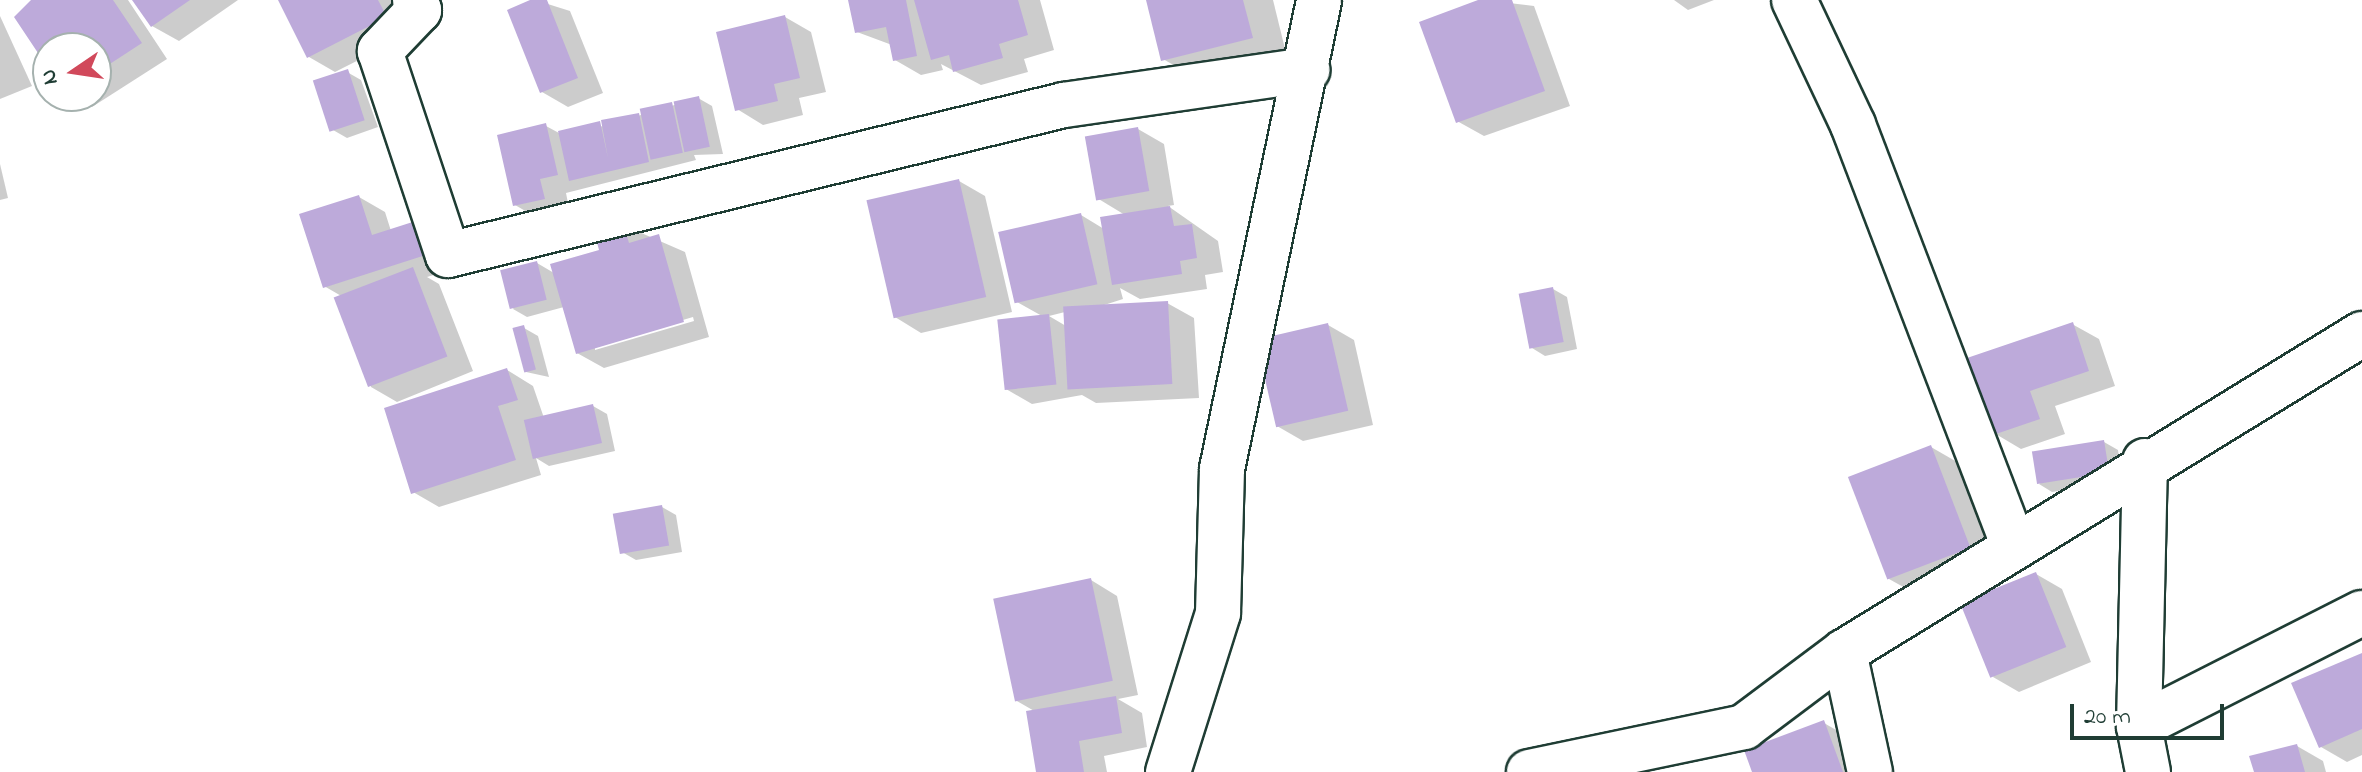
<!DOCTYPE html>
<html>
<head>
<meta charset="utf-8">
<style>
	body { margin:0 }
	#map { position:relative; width:2362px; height:772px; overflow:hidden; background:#fff; font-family:"Indie Flower",sans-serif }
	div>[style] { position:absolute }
	.shadow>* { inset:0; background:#0003 }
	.building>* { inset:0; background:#bdaada; transform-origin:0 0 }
	.roads { filter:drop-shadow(2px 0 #1f3d34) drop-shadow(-2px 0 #1f3d34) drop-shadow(0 2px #1f3d34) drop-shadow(0 -2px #1f3d34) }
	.minor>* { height:44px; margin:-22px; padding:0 22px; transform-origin:22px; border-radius:22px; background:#fff }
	span { translate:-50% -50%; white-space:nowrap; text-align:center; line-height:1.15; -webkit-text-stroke:7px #fff; paint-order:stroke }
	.north { position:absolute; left:32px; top:32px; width:80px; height:80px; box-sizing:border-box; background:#fff; border:2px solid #a5b1ae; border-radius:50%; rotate:257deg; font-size:22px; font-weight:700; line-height:32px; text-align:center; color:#1f3d34 }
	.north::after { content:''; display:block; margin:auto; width:28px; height:36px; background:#d1495b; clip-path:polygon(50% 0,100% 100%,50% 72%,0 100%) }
	.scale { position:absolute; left:2070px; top:704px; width:154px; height:36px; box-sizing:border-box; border:4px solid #1f3d34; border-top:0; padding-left:10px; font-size:24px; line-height:28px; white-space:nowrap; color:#1f3d34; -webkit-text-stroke:6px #fff; paint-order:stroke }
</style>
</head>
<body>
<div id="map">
	<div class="shadow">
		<i style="clip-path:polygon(33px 0,128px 0,167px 59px,92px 107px,73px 96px,96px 96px,96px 48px,48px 48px,48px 64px)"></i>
		<i style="clip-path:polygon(135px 0,238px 0,179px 41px,152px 26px)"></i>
		<i style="clip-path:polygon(280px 0,395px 0,412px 33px,335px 72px,309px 57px)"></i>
		<i style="clip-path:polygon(535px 0,570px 11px,603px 93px,568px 107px,542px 92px)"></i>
		<i style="clip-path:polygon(850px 0,1040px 0,1054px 50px,1024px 59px,1028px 72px,981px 85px,941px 64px,943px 70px,921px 75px,895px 60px,892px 45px,857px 32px)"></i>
		<i style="clip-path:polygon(1148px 0,1273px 0,1287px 57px,1198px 79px,1163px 59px)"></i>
		<i style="clip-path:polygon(1484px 0,1534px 6px,1570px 106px,1484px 136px,1457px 121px)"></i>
		<i style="clip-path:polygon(1674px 0,1714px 0,1688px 10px)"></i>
		<i style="clip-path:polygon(0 16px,32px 86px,0 99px)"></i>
		<i style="clip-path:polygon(785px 17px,811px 32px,826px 92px,799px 98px,803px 115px,763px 125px,737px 109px)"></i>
		<i style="clip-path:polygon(347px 72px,361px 80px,378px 127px,347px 138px,333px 130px)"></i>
		<i style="clip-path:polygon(698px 98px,712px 106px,723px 154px,694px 155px,696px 160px,566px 193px,570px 213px,541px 220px,515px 205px,546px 126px,559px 133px,604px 126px)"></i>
		<i style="clip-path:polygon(evenodd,1138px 129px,1164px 144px,1174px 205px,1168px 206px,1218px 241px,1223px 272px,1205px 275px,1207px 289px,1140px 299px,1120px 288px,1123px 299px,1098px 307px,1167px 303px,1194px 318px,1199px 398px,1096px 403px,1082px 395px,1032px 404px,1006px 389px,1042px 316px,1017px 302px,1081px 215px,1104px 229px,1125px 215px,1097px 198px,1138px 129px,1065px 312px,1066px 326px,1049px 316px,1065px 312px)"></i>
		<i style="clip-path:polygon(0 164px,8px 198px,0 200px)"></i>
		<i style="clip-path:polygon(959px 181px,985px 196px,1012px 312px,921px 333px,895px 317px)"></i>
		<i style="clip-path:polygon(359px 197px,385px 212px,391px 231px,457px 268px,427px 277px,439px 284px,473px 371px,397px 402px,371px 387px,343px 297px,324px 286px)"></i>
		<i style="clip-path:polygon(evenodd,623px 225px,685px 252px,709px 337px,604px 368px,577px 353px,564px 307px,527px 317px,513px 309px,537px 263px,554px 273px,601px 251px,623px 225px,693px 317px,694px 321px,595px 350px,595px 346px,693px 317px)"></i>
		<i style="clip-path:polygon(1553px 289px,1567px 297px,1577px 349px,1545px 356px,1532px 348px)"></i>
		<i style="clip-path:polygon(2072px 324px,2099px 339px,2115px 386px,2055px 406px,2065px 434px,2021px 449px,1994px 433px)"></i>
		<i style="clip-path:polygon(1328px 325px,1354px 340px,1373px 425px,1303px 441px,1277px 426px)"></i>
		<i style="clip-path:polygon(524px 328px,538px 336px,549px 377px,526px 372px)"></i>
		<i style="clip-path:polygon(507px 370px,533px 386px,544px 418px,593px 406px,607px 414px,615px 451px,549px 466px,536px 458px,541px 475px,439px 507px,413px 492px)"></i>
		<i style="clip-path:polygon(2104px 442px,2118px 450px,2122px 480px,2052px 492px,2039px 484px)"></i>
		<i style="clip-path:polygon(1931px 447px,1957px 462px,1996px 563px,1916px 594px,1889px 579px)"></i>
		<i style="clip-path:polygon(662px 507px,676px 515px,682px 552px,636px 560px,622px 552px)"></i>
		<i style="clip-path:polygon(2036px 574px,2062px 589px,2091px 662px,2019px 692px,1993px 677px)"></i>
		<i style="clip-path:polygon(1091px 580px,1117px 596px,1138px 695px,1118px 699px,1142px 713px,1147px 747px,1104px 756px,1107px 772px,1038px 772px,1036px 712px,1015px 700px)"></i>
		<i style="clip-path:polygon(2362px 655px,2362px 755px,2347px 762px,2321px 747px)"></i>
		<i style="clip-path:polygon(1824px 723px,1850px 738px,1863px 772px,1755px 772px)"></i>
		<i style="clip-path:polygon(2297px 746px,2323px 761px,2326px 772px,2256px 772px)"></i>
	</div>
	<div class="building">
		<i style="clip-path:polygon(31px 0,113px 0,142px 43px,96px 73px,96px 48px,48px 48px,48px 68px,14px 17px)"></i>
		<i style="clip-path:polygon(132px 0,190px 0,151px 27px)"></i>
		<i style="clip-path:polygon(278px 0,378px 0,387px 17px,307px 58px)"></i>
		<i style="clip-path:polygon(530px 0,547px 0,578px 78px,540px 93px,507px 10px)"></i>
		<i style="clip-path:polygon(848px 0,906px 0,917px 56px,893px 61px,886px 27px,855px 33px)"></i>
		<i style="clip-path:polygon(914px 0,1018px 0,1028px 35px,999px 44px,1003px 58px,953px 72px,949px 55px,931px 60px)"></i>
		<i style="clip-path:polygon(1146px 0,1243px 0,1253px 38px,1161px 61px)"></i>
		<i style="clip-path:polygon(1478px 0,1512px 0,1545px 91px,1456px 123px,1419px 22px)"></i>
		<i style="clip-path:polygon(785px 15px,800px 78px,774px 84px,778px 101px,735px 111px,716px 32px)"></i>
		<i style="left:348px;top:69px;width:54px;height:37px;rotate:72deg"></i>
		<i style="left:699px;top:96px;width:52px;height:26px;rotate:78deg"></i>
		<i style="left:672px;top:102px;width:52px;height:33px;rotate:78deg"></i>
		<i style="clip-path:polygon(639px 113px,649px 162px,569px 181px,558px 131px,600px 121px,608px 158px,601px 120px)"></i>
		<i style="clip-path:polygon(546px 123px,558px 175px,540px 179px,545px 199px,513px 206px,497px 135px)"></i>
		<i style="left:1138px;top:127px;width:65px;height:54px;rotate:80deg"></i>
		<i style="left:959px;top:179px;width:121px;height:95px;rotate:77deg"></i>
		<i style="clip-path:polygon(359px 195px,372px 235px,422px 219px,432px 253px,323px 288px,299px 214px)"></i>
		<i style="clip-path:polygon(1170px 206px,1174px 226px,1192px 224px,1197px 258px,1180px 261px,1182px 274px,1112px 285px,1100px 217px)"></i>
		<i style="left:1081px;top:213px;width:73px;height:85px;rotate:77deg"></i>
		<i style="clip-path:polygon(623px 223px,629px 243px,659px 234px,684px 322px,576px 354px,550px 264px,599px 250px,594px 231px)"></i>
		<i style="left:537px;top:261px;width:40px;height:38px;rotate:76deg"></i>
		<i style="left:413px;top:267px;width:96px;height:85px;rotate:69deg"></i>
		<i style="left:1553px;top:287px;width:56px;height:35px;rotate:79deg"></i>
		<i style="left:1168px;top:301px;width:83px;height:105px;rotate:87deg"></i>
		<i style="left:1049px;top:314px;width:71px;height:52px;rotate:84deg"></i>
		<i style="clip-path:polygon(2073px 322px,2089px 371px,2030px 391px,2040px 419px,1993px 435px,1967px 358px)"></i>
		<i style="left:1328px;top:323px;width:90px;height:74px;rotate:77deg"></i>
		<i style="left:524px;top:325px;width:46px;height:12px;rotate:75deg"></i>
		<i style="clip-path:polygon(507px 368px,518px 400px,498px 406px,516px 460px,411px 494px,384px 408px)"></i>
		<i style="left:593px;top:404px;width:40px;height:71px;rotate:77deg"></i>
		<i style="left:2104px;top:440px;width:33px;height:73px;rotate:81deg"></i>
		<i style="left:1931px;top:445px;width:110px;height:89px;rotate:69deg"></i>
		<i style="left:662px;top:505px;width:41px;height:50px;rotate:80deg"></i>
		<i style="left:2036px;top:572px;width:81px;height:82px;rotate:68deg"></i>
		<i style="left:1091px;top:578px;width:105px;height:100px;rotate:78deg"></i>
		<i style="clip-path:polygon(2362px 653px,2362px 729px,2319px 748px,2291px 683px)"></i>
		<i style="clip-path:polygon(1116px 696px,1122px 733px,1079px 741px,1084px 772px,1036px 772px,1026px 711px)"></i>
		<i style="clip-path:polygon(1824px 720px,1843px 772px,1752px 772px,1744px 750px)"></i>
		<i style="clip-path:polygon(2297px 744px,2305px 772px,2254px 772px,2249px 756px)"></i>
	</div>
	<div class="roads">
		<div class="minor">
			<i style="left:415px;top:0;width:11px;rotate:68deg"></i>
			<i style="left:419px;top:10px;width:57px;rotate:133.6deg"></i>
			<i style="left:380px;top:51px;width:215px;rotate:71.6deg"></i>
			<i style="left:448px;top:255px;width:634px;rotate:-13.69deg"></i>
			<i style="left:1064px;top:105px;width:246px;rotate:-8.2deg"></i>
			<i style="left:1794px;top:0;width:138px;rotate:64.7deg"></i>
			<i style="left:1853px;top:125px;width:451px;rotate:69.1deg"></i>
			<i style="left:2145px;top:461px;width:265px;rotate:91.3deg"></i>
			<i style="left:2139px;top:726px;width:47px;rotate:78.9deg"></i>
			<i style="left:1844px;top:652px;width:123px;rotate:77.8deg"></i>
			<i style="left:2139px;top:726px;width:250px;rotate:-26.9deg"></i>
			<i style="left:1168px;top:772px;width:167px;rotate:-72.5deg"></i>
			<i style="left:1218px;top:613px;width:144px;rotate:-88.4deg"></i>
			<i style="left:1222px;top:469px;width:479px;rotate:-78.3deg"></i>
			<i style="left:1529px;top:772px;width:220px;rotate:-11.8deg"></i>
			<i style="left:1744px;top:727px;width:125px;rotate:-36.9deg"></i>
			<i style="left:1844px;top:652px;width:608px;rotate:-31.55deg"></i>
		</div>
	</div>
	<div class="north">N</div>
	<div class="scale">20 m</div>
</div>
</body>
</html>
